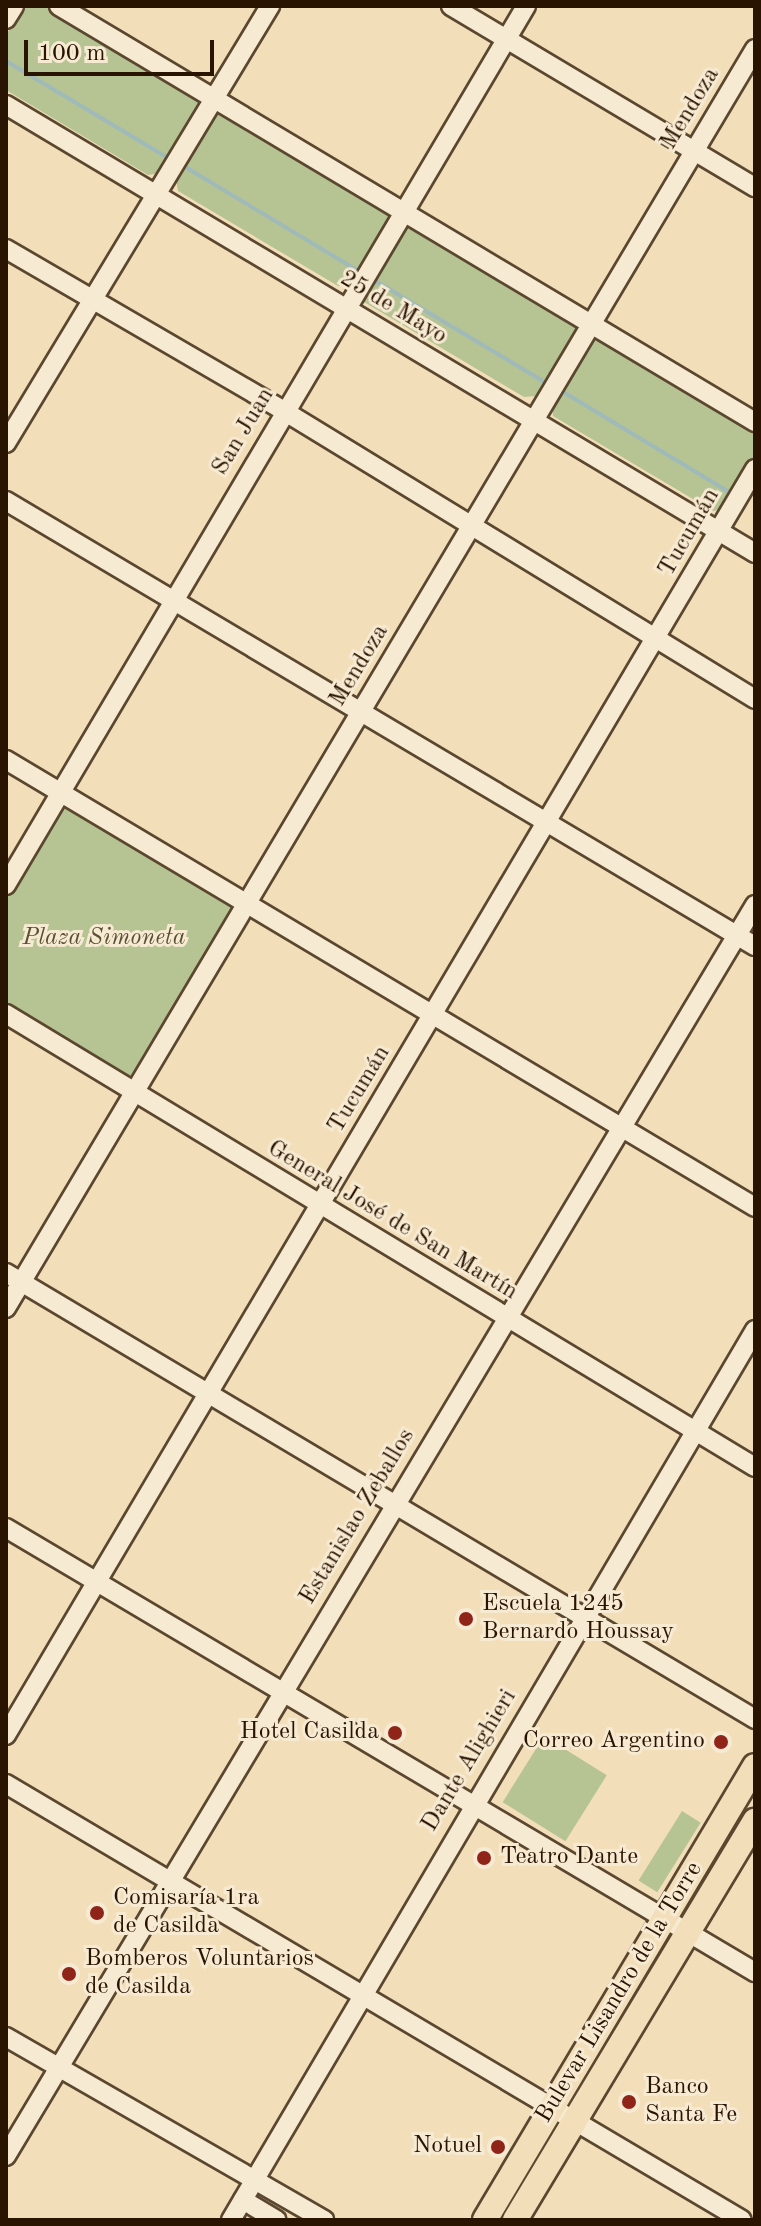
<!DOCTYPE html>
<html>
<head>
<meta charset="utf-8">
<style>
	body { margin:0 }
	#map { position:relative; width:761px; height:2226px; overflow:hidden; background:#f2dfba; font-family:"Old Standard TT",serif }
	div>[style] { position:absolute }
	.green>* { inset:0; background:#b6c393; transform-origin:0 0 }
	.stream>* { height:4px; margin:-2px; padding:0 2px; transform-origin:2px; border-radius:2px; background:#9fbab9 }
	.roads { filter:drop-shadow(2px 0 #5b472f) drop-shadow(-2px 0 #5b472f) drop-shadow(0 2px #5b472f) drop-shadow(0 -2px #5b472f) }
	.minor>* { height:18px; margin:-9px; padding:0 9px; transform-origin:9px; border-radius:9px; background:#f7ead2 }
	.major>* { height:24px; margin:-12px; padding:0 12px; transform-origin:12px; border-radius:12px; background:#f2dfba }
	.dots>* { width:22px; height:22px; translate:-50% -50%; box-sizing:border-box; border:4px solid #f7ead2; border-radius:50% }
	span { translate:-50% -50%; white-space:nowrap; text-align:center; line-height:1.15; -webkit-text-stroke:6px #f7ead2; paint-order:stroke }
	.street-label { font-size:24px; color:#291401 }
	.park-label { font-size:24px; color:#5a5134; font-style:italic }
	.poi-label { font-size:24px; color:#291401 }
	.left { translate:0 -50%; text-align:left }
	.right { translate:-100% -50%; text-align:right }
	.frame { position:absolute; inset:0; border:8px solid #291401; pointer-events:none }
	.scale { position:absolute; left:24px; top:40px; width:190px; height:36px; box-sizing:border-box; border:4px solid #291401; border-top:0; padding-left:10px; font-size:24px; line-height:28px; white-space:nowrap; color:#291401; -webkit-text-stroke:6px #f7ead2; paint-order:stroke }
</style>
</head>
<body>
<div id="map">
	<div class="green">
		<i style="clip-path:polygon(24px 6px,50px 6px,200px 98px,202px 109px,161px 173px,148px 175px,6px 90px,6px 35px)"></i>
		<i style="clip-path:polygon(225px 111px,389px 210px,391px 220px,351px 285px,338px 286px,178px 191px,176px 180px,212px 116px)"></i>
		<i style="clip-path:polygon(410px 222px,575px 321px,577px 331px,536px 396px,524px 397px,364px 302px,362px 290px,398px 226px)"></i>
		<i style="clip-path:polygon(600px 336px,755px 429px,755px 463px,726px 509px,713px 511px,553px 416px,552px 404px,588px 340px)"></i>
		<i style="clip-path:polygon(71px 806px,230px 900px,234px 911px,139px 1073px,121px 1078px,6px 1007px,6px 897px,59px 811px)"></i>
		<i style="left:544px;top:1736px;width:74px;height:78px;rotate:32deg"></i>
		<i style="left:682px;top:1811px;width:22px;height:82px;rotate:32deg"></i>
	</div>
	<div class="stream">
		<i style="left:6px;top:61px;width:185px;rotate:30.9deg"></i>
		<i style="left:187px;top:168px;width:196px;rotate:31deg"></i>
		<i style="left:374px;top:280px;width:197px;rotate:30.9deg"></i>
		<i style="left:565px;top:393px;width:192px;rotate:31.1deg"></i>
	</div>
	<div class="roads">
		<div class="minor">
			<i style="left:59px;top:6px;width:811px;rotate:30.87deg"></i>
			<i style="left:451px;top:6px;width:354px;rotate:30.8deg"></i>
			<i style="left:6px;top:19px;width:15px;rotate:-58deg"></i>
			<i style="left:6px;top:105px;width:873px;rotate:30.88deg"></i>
			<i style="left:6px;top:249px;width:322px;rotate:30.2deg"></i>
			<i style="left:284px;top:411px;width:552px;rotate:31.44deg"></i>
			<i style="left:6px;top:443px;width:511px;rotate:-58.86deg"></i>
			<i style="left:6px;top:501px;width:871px;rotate:30.72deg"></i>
			<i style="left:6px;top:760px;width:872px;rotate:30.83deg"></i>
			<i style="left:6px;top:885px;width:1021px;rotate:-59.39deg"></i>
			<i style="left:6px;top:1014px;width:875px;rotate:31.17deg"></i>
			<i style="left:6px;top:1273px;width:872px;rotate:30.77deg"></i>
			<i style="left:6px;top:1308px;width:1465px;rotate:-59.25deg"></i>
			<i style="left:6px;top:1528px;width:871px;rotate:30.66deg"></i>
			<i style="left:6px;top:1735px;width:1471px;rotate:-59.39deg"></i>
			<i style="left:6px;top:1784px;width:855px;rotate:30.64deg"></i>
			<i style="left:6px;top:2037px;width:367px;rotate:29.9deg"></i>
			<i style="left:6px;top:2156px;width:1458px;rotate:-59.09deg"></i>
			<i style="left:243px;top:2200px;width:39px;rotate:31deg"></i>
			<i style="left:231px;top:2220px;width:1033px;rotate:-59.51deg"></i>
		</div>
		<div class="major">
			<i style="left:485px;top:2220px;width:528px;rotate:-59.26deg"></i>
			<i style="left:515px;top:2220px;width:466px;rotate:-59deg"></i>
		</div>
	</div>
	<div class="dots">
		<i style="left:466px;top:1619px;background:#8f2418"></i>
		<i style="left:395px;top:1733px;background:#8f2418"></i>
		<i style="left:721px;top:1742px;background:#8f2418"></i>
		<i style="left:484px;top:1858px;background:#8f2418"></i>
		<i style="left:97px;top:1913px;background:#8f2418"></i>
		<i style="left:69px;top:1974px;background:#8f2418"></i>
		<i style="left:629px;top:2102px;background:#8f2418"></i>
		<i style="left:498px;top:2147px;background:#8f2418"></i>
	</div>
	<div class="street-label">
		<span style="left:691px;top:109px;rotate:-59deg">Mendoza</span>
		<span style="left:393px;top:308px;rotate:31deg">25 de Mayo</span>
		<span style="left:244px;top:432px;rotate:-59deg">San Juan</span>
		<span style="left:690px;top:533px;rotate:-60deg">Tucumán</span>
		<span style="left:360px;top:666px;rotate:-59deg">Mendoza</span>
		<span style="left:360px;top:1090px;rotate:-59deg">Tucumán</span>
		<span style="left:392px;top:1221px;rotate:31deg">General José de San Martín</span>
		<span style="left:358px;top:1517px;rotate:-59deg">Estanislao Zeballos</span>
		<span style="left:470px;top:1761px;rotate:-59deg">Dante Alighieri</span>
		<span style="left:620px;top:1993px;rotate:-59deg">Bulevar Lisandro de la Torre</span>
	</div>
	<div class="park-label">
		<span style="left:104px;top:939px">Plaza Simoneta</span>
	</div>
	<div class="poi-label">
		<span class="left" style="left:482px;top:1619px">Escuela 1245<br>Bernardo Houssay</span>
		<span class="right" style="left:379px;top:1733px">Hotel Casilda</span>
		<span class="right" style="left:705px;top:1742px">Correo Argentino</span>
		<span class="left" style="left:500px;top:1858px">Teatro Dante</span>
		<span class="left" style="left:113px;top:1913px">Comisaría 1ra<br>de Casilda</span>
		<span class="left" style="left:85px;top:1974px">Bomberos Voluntarios<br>de Casilda</span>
		<span class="left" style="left:645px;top:2102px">Banco<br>Santa Fe</span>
		<span class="right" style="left:482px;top:2147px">Notuel</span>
	</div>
	<div class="frame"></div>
	<div class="scale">100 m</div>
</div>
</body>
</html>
